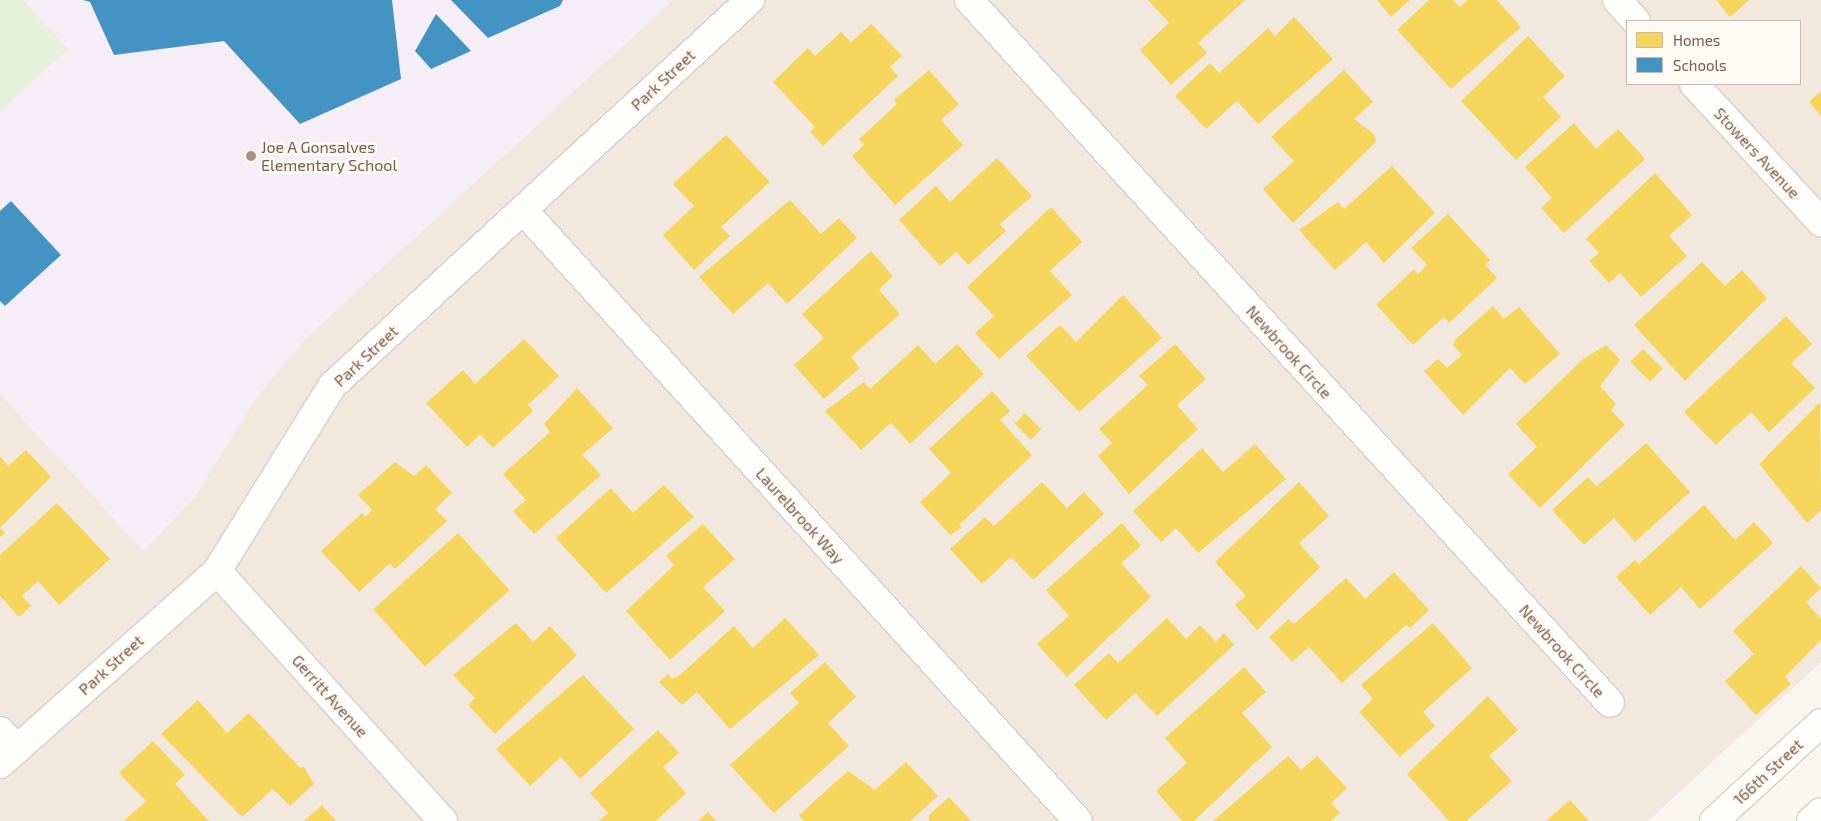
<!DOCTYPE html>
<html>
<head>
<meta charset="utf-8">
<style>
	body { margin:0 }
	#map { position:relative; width:1821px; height:821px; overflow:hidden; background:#f9f5f0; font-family:"Exo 2",sans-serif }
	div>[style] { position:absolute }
	.residential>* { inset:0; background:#f2e8de }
	.education>* { inset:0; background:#f6eef6 }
	.green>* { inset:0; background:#e7f0db }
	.homes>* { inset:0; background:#f6d55c; transform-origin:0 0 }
	.schools>* { inset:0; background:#4393c3 }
	.roads { filter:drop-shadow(1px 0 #d7d1cb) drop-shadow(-1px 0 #d7d1cb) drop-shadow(0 1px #d7d1cb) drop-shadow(0 -1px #d7d1cb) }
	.minor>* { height:28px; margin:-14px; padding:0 14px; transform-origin:14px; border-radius:14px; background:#fefefd }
	.tertiary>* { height:28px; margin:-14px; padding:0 14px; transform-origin:14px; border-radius:14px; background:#fefefd }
	.dots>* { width:14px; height:14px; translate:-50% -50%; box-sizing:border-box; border:2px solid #fffaf3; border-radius:50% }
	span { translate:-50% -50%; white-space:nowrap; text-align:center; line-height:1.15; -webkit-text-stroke:5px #fffaf3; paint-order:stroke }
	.street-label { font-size:16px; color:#7a5c4d }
	.poi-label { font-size:16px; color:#7a5c4d }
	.left { translate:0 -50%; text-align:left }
	.legend { position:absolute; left:1626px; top:20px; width:175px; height:65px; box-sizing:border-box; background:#fffaf3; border:1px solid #cabbb1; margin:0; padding:6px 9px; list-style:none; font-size:15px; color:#7a5c4d }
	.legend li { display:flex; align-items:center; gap:10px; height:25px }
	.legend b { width:25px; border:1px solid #cabbb1 }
</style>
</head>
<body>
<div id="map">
	<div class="residential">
		<i style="clip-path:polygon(evenodd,0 0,1821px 0,1821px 662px,1648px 821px,0 821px,0 0,1627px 21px,1800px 21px,1800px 84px,1627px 84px,1627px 21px)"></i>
	</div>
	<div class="education">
		<i style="clip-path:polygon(0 0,673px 0,305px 339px,256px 398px,195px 497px,143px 551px,0 394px)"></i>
	</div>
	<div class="green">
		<i style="clip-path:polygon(0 0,23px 0,68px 49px,0 111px)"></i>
	</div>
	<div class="homes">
		<i style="clip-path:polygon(1148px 0,1245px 0,1198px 43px,1207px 53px,1171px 85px,1140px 50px,1169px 23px)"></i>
		<i style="clip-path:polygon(1377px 0,1410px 0,1391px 17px)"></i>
		<i style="clip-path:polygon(1429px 0,1453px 0,1460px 7px,1467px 0,1497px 0,1521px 27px,1451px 89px,1397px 30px)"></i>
		<i style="clip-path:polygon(1716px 0,1749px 0,1730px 17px)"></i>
		<i style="clip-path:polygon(1294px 17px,1333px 59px,1258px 124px,1237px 101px,1206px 129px,1175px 96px,1210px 63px,1219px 73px,1268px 28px,1275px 36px)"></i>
		<i style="clip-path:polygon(871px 24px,902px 56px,890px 67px,898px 76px,823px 146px,810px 132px,815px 127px,773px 82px,808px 48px,815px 56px,841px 32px,851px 42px)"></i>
		<i style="clip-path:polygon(1528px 36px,1565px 76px,1543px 97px,1561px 117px,1516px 160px,1461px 101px)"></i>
		<i style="clip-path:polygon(929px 70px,959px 104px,941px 120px,963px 145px,895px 205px,852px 156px,864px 145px,859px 139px,897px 104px,894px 100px)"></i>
		<i style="clip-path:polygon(1344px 70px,1373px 102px,1354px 119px,1374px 134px,1376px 142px,1293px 223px,1263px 189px,1294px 161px,1271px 137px)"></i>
		<i style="clip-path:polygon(1821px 91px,1821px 116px,1809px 102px)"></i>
		<i style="clip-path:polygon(1574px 123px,1596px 149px,1618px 129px,1645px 159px,1564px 233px,1541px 208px,1552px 198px,1525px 167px)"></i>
		<i style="clip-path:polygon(726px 135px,770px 182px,721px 227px,730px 236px,694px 270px,663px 235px,694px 206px,673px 184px)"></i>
		<i style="clip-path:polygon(997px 158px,1032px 196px,1000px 224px,1006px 231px,968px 265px,956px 252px,940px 266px,899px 220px,936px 186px,950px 202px)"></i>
		<i style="clip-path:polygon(1392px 166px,1435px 213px,1384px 263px,1366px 242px,1335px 270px,1299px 230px,1338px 202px,1344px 209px)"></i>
		<i style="clip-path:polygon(1655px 173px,1692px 215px,1669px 236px,1687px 256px,1641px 297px,1620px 273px,1609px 283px,1589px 261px,1599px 253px,1586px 239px)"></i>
		<i style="clip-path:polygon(790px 200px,821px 234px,839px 218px,857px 238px,787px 304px,768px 283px,733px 314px,699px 277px)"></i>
		<i style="clip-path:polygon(1051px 207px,1082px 242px,1050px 271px,1072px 295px,999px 359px,975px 333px,994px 316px,967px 287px)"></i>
		<i style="clip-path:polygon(1448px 214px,1490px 260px,1485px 265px,1497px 278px,1449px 323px,1444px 317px,1413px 345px,1376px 305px,1414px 269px,1418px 274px,1427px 265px,1411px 248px)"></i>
		<i style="clip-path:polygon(871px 251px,893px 276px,879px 290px,900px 314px,851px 357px,860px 368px,824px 399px,794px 365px,824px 338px,802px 314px)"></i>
		<i style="clip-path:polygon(1702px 262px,1725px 286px,1742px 270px,1767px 298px,1685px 381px,1634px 325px)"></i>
		<i style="clip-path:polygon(1123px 295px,1162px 338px,1079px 412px,1026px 356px,1060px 325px,1076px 342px)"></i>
		<i style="clip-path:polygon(1493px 306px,1504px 319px,1519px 307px,1560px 354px,1525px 384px,1510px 368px,1463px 415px,1424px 371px,1438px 359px,1447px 368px,1462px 355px,1453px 345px,1456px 339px)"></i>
		<i style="clip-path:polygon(1786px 316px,1812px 344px,1791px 363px,1815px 388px,1769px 432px,1751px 412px,1716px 445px,1684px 412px)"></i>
		<i style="clip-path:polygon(524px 339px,559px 376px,528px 405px,533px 411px,493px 448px,480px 434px,467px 447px,426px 403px,463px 370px,475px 384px)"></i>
		<i style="clip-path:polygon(957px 344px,984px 374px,910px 444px,891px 423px,861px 450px,825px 411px,864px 382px,870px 389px,918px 345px,935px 364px)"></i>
		<i style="clip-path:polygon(1175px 344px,1206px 379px,1177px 405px,1198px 429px,1129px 494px,1098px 456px,1112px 443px,1099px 429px,1148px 385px,1139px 376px)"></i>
		<i style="clip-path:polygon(1606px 345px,1620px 360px,1600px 386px,1616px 404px,1611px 410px,1625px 425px,1540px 508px,1508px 474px,1537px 447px,1516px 424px,1583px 359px)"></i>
		<i style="left:1643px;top:349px;width:28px;height:18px;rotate:45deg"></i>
		<i style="clip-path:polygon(577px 388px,613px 428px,582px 455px,601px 475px,534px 534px,513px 511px,526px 500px,503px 474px,550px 432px,544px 424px)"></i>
		<i style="clip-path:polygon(992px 391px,1010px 411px,1000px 420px,1032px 455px,959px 525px,962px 528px,950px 535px,920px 502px,951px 473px,929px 449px)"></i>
		<i style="clip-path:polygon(1820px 402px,1821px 510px,1807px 523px,1759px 464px)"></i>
		<i style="left:1025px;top:413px;width:23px;height:15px;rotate:45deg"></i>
		<i style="clip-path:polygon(1646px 443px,1690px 492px,1635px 542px,1614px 518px,1584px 545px,1552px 510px,1588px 477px,1596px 486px,1608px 477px)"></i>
		<i style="clip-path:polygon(1255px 444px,1286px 479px,1198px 553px,1176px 528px,1161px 542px,1133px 511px,1202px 448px,1223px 472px)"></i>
		<i style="clip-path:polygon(26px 450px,51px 477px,0 528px,5px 533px,0 537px,0 456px,8px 466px)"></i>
		<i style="clip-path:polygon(395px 462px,414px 476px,426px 465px,452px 493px,435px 509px,447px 521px,395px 569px,390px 563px,359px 592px,321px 551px,362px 513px,365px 517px,372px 510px,358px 495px)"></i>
		<i style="clip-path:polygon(1042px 482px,1067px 508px,1084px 492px,1104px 514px,1033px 580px,1011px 557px,982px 584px,950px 549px,985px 517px,994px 526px)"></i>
		<i style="clip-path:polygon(1299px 482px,1329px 516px,1299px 543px,1320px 567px,1257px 630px,1235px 605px,1246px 596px,1215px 562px)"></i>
		<i style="clip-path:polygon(664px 485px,694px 517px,606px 593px,556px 538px,611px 488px,633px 513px)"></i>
		<i style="clip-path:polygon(57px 503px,110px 559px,59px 605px,38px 581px,22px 596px,31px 606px,19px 617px,0 596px,0 555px)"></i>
		<i style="clip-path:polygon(1704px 505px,1735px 540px,1754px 522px,1773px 543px,1700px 609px,1681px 587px,1650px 615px,1616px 577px,1635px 560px,1639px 564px)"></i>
		<i style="clip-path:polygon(1122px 523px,1141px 546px,1121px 563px,1151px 597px,1067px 677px,1037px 644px,1069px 616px,1046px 590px)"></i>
		<i style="clip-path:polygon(703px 524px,735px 559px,703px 587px,725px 611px,670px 660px,626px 611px,674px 565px,666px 556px)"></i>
		<i style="left:458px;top:533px;width:77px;height:114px;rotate:48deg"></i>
		<i style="clip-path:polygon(1801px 566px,1821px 588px,1806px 602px,1821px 619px,1821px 640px,1785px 677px,1791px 684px,1756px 715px,1725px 681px,1754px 654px,1733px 631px)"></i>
		<i style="clip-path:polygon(1394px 572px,1429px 610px,1410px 628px,1406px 625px,1342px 683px,1309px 647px,1292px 662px,1269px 637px,1289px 619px,1294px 624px,1346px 578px,1365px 599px)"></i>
		<i style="clip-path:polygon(785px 618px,819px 655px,730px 729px,697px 692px,682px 705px,659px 682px,668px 674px,672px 679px,681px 674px,734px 626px,753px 648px)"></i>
		<i style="clip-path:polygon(1167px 618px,1186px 639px,1200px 625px,1216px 642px,1224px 633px,1234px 645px,1157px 716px,1135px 693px,1106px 720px,1074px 685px,1109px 653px,1118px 663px)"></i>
		<i style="clip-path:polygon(516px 623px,533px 642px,550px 626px,577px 655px,495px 734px,468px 705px,475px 698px,453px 675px)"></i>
		<i style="clip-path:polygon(1433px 623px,1472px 668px,1423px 712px,1435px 726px,1400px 757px,1359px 712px,1373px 699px,1361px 685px)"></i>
		<i style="clip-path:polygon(825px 662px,856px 697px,828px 723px,849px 746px,774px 813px,730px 765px,799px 703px,790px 693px)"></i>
		<i style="clip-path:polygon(1244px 667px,1266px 692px,1242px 713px,1272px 747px,1194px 821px,1182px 821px,1156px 791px,1187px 763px,1165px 738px)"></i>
		<i style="clip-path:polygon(583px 675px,634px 729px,580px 779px,561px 757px,530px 786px,496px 749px)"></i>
		<i style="clip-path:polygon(1488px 696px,1518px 730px,1489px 756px,1512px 781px,1466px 821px,1449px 821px,1407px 774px)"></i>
		<i style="clip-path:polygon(198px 700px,227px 733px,249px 713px,300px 768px,304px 767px,314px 784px,290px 806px,273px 789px,242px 817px,161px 734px)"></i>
		<i style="clip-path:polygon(658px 730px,679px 753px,663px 767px,686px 793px,656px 821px,599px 821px,608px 813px,590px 793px)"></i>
		<i style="clip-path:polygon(153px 741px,185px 775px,175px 784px,209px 821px,124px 821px,146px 801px,119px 773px)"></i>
		<i style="clip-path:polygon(1288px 756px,1301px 770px,1317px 756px,1347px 788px,1331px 803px,1340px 813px,1331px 821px,1213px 821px)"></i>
		<i style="clip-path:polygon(906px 762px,938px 796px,910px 821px,804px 821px,799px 815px,848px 771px,875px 790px)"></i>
		<i style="clip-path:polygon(949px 797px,971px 821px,929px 821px,929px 815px)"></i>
		<i style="clip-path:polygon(1570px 800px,1589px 821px,1546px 821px)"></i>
		<i style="clip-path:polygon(322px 805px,336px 821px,304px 821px)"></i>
		<i style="clip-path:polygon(708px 812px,716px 821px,698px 821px)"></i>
	</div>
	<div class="schools">
		<i style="clip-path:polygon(83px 0,392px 0,401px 79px,300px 124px,224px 41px,114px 55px,90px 2px)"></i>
		<i style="clip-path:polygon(451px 0,563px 0,560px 6px,488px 38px)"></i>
		<i style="clip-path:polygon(436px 14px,471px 51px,431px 69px,415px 51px)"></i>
		<i style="clip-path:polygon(11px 201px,61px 255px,5px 306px,0 301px,0 211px)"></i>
	</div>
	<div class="roads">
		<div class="minor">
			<i style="left:969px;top:0;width:951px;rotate:47.64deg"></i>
			<i style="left:1617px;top:0;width:28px;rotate:48deg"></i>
			<i style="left:1694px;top:84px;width:188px;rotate:47.4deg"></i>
			<i style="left:523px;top:210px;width:825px;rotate:47.75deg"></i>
			<i style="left:217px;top:571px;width:337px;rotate:47.9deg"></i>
			<i style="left:0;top:731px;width:25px;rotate:47deg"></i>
			<i style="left:0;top:764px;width:290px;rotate:-41.6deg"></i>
			<i style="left:217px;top:571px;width:219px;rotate:-58.1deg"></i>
			<i style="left:333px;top:385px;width:568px;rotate:-42.72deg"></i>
		</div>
		<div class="tertiary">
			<i style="left:1714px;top:821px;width:145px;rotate:-42.5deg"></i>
			<i style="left:1811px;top:821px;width:13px;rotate:-42deg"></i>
		</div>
	</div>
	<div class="dots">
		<i style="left:251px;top:156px;background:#a69286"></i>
	</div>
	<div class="street-label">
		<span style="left:663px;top:80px;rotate:-43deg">Park Street</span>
		<span style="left:1757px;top:153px;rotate:47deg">Stowers Avenue</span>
		<span style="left:1289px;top:352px;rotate:48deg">Newbrook Circle</span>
		<span style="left:366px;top:356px;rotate:-43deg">Park Street</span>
		<span style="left:800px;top:516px;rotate:48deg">Laurelbrook Way</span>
		<span style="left:1562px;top:651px;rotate:48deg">Newbrook Circle</span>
		<span style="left:111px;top:665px;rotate:-42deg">Park Street</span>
		<span style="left:330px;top:696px;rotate:48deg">Gerritt Avenue</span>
		<span style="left:1768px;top:772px;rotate:-43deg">166th Street</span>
	</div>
	<div class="poi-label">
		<span class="left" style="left:261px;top:156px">Joe A Gonsalves<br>Elementary School</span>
	</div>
	<ul class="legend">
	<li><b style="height:14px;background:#f6d55c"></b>Homes</li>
	<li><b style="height:14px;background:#4393c3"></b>Schools</li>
	</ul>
</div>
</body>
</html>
